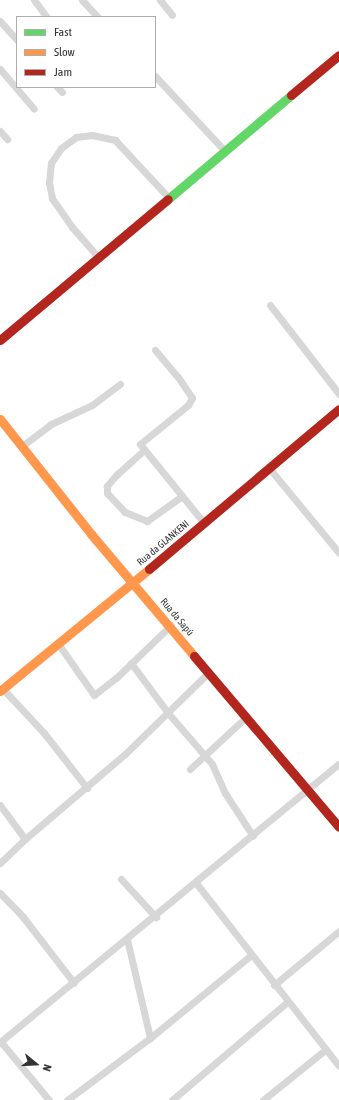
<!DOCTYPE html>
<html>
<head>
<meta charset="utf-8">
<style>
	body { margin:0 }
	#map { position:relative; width:339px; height:1100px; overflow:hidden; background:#fff; font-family:"Asap Condensed",sans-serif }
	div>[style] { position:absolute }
	.street>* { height:7px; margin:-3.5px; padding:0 3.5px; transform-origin:3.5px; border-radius:3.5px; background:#d7d7d7 }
	.fast>* { height:9px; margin:-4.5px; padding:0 4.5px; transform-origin:4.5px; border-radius:4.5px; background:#63d668 }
	.slow>* { height:9px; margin:-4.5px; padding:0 4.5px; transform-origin:4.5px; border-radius:4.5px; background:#ff974d }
	.jam>* { height:9px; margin:-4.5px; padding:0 4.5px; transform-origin:4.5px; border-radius:4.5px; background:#b3261e }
	span { translate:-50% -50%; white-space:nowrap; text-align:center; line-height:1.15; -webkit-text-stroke:4px #fff; paint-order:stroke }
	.street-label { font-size:10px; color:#333 }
	.legend { position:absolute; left:16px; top:16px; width:140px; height:72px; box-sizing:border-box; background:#fff; border:1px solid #adadad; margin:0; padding:5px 7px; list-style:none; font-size:12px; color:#333 }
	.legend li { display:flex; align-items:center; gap:8px; height:20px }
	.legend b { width:20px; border:1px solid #adadad }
	.north { position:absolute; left:16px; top:1044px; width:40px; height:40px; -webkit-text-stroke:3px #fff; paint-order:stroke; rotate:108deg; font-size:11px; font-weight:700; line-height:16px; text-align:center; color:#333 }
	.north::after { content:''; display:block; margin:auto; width:14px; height:18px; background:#333; clip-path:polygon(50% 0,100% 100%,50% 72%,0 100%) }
</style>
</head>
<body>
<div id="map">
	<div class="street">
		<i style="left:34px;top:0;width:21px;rotate:53deg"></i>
		<i style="left:82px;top:0;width:23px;rotate:47deg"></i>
		<i style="left:160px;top:0;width:19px;rotate:51deg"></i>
		<i style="left:0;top:21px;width:25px;rotate:48deg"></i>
		<i style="left:0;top:69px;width:52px;rotate:49.6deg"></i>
		<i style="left:155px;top:76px;width:103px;rotate:47deg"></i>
		<i style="left:57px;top:87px;width:7px;rotate:45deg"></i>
		<i style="left:0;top:131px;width:11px;rotate:49deg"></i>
		<i style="left:99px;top:258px;width:41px;rotate:-131.1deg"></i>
		<i style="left:72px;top:227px;width:35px;rotate:-125deg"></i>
		<i style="left:52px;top:198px;width:16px;rotate:-101deg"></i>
		<i style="left:49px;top:182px;width:19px;rotate:-84deg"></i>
		<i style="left:51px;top:163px;width:18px;rotate:-56deg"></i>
		<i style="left:61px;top:148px;width:19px;rotate:-36deg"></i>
		<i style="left:76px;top:137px;width:16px;rotate:-7deg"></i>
		<i style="left:92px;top:135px;width:24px;rotate:12deg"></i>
		<i style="left:115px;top:140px;width:79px;rotate:47deg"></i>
		<i style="left:270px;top:305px;width:113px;rotate:52.2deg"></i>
		<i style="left:155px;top:350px;width:35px;rotate:50deg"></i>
		<i style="left:178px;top:377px;width:25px;rotate:56deg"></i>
		<i style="left:192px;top:398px;width:8px;rotate:120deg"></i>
		<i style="left:188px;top:405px;width:62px;rotate:140.9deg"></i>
		<i style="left:140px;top:444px;width:102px;rotate:51deg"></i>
		<i style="left:22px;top:446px;width:36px;rotate:-37deg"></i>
		<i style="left:51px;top:424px;width:45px;rotate:-24.9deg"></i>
		<i style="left:92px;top:405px;width:35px;rotate:-37deg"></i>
		<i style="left:144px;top:450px;width:36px;rotate:138deg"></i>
		<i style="left:117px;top:474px;width:16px;rotate:130deg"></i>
		<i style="left:107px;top:486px;width:7px;rotate:90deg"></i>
		<i style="left:107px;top:493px;width:26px;rotate:47deg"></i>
		<i style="left:125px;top:512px;width:24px;rotate:22deg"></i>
		<i style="left:147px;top:521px;width:43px;rotate:-35.5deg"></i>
		<i style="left:269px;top:468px;width:110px;rotate:50.5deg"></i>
		<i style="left:59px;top:645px;width:61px;rotate:55deg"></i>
		<i style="left:94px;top:695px;width:28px;rotate:-38deg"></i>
		<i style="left:116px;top:678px;width:76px;rotate:-43.9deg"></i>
		<i style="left:131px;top:663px;width:62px;rotate:53.5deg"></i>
		<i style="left:168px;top:713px;width:67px;rotate:49.2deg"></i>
		<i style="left:212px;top:764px;width:32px;rotate:66deg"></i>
		<i style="left:225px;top:793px;width:51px;rotate:56.9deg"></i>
		<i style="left:3px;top:689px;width:60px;rotate:47deg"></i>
		<i style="left:44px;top:733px;width:70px;rotate:52deg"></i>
		<i style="left:190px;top:769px;width:76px;rotate:-42.9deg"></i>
		<i style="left:0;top:805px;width:42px;rotate:53.7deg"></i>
		<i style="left:0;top:863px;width:35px;rotate:-44deg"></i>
		<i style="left:25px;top:839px;width:131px;rotate:-40.4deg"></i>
		<i style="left:125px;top:754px;width:117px;rotate:-44.3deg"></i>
		<i style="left:121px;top:879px;width:52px;rotate:47.4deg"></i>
		<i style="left:196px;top:883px;width:232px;rotate:52deg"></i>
		<i style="left:0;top:893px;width:33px;rotate:46deg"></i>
		<i style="left:23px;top:917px;width:83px;rotate:52.3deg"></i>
		<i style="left:127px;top:939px;width:102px;rotate:76.9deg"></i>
		<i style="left:274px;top:985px;width:85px;rotate:-39.7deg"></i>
		<i style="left:0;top:1042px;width:438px;rotate:-39.4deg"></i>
		<i style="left:1px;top:1042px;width:75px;rotate:50.4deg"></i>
		<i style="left:67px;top:1100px;width:104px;rotate:-36.8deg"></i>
		<i style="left:150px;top:1038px;width:131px;rotate:-39.4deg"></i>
		<i style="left:172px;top:1100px;width:151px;rotate:-40.4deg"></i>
		<i style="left:263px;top:1100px;width:80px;rotate:-38.9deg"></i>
	</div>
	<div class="fast">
		<i style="left:168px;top:199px;width:161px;rotate:-40.2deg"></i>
	</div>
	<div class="slow">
		<i style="left:0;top:419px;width:147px;rotate:51.6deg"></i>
		<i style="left:91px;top:534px;width:160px;rotate:49.8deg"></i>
		<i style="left:0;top:691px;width:193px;rotate:-39.3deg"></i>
	</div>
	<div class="jam">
		<i style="left:291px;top:95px;width:62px;rotate:-39.8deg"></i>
		<i style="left:0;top:340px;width:219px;rotate:-40deg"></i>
		<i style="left:149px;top:569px;width:248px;rotate:-40.1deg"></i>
		<i style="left:194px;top:656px;width:224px;rotate:49.7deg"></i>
	</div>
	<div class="street-label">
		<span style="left:163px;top:543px;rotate:-40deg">Rua da GLANKENI</span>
		<span style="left:177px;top:617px;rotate:50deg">Rua da Sapú</span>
	</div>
	<ul class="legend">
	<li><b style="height:5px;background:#63d668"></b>Fast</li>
	<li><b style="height:5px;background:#ff974d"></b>Slow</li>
	<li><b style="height:5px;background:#b3261e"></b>Jam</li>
	</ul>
	<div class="north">N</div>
</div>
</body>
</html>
